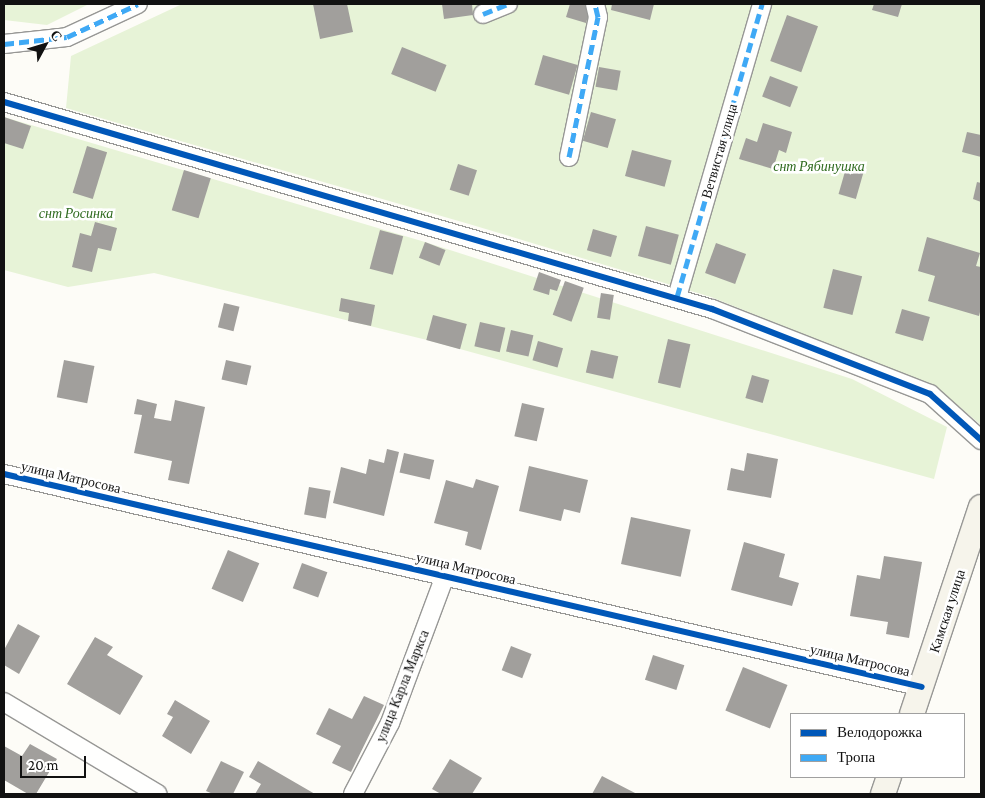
<!DOCTYPE html>
<html>
<head>
<meta charset="utf-8">
<style>
	body { margin:0 }
	#map { position:relative; width:985px; height:798px; overflow:hidden; background:#fdfcf7; font-family:"Crimson Pro",serif }
	div>[style] { position:absolute }
	.green>* { inset:0; background:#e7f3d7 }
	.building>* { inset:0; background:#a19f9c; transform-origin:0 0 }
	.roads { filter:drop-shadow(1px 0 #979795) drop-shadow(-1px 0 #979795) drop-shadow(0 1px #979795) drop-shadow(0 -1px #979795) }
	.street>* { height:18px; margin:-9px; padding:0 9px; transform-origin:9px; border-radius:9px; background:#fffffe }
	.secondary>* { height:24px; margin:-12px; padding:0 12px; transform-origin:12px; border-radius:12px; background:#f6f4eb }
	.quiet>* { height:5px; margin-top:-2.5px; transform-origin:0; background:repeating-linear-gradient(90deg,#3fa9f5 0 10px,transparent 0 15px) }
	.cycleway>* { height:6px; margin:-3px; padding:0 3px; transform-origin:3px; border-radius:3px; background:#0057b8 }
	span { translate:-50% -50%; white-space:nowrap; text-align:center; line-height:1.15; -webkit-text-stroke:5px #fff; paint-order:stroke }
	.street-label { font-size:14px; color:#111 }
	.park-label { font-size:14px; color:#2f6b1f; font-style:italic }
	.frame { position:absolute; inset:0; border:5px solid #111; pointer-events:none }
	.legend { position:absolute; left:790px; top:713px; width:175px; height:65px; box-sizing:border-box; background:#fff; border:1px solid #a0a0a0; margin:0; padding:6px 9px; list-style:none; font-size:15px; color:#111 }
	.legend li { display:flex; align-items:center; gap:10px; height:25px }
	.legend b { width:25px; border:1px solid #a0a0a0 }
	.north { position:absolute; left:20px; top:20px; width:50px; height:50px; -webkit-text-stroke:4px #fff; paint-order:stroke; rotate:51deg; font-size:14px; font-weight:700; line-height:20px; text-align:center; color:#111 }
	.north::after { content:''; display:block; margin:auto; width:18px; height:22px; background:#111; clip-path:polygon(50% 0,100% 100%,50% 72%,0 100%) }
	.scale { position:absolute; left:20px; top:756px; width:66px; height:22px; box-sizing:border-box; border:2px solid #111; border-top:0; padding-left:6px; font-size:15px; line-height:18px; white-space:nowrap; color:#111; -webkit-text-stroke:4px #fff; paint-order:stroke }
</style>
</head>
<body>
<div id="map">
	<div class="green">
		<i style="clip-path:polygon(4px 4px,89px 4px,47px 25px,4px 20px)"></i>
		<i style="clip-path:polygon(182px 4px,981px 4px,981px 425px,936px 387px,711px 297px,469px 224px,66px 108px,71px 56px)"></i>
		<i style="clip-path:polygon(4px 117px,425px 242px,852px 379px,947px 427px,934px 479px,427px 340px,154px 273px,68px 287px,4px 270px)"></i>
	</div>
	<div class="building">
		<i style="clip-path:polygon(313px 4px,347px 4px,353px 32px,320px 39px)"></i>
		<i style="clip-path:polygon(442px 4px,472px 4px,473px 15px,444px 19px)"></i>
		<i style="clip-path:polygon(570px 4px,592px 4px,586px 23px,566px 17px)"></i>
		<i style="clip-path:polygon(612px 4px,654px 4px,650px 20px,611px 10px)"></i>
		<i style="clip-path:polygon(874px 4px,902px 4px,898px 17px,872px 10px)"></i>
		<i style="left:787px;top:15px;width:33px;height:49px;rotate:20deg"></i>
		<i style="left:402px;top:47px;width:48px;height:29px;rotate:22deg"></i>
		<i style="left:543px;top:55px;width:36px;height:31px;rotate:16deg"></i>
		<i style="left:599px;top:67px;width:22px;height:20px;rotate:10deg"></i>
		<i style="left:770px;top:76px;width:30px;height:22px;rotate:21deg"></i>
		<i style="left:591px;top:112px;width:26px;height:30px;rotate:16deg"></i>
		<i style="clip-path:polygon(4px 117px,31px 126px,23px 149px,4px 143px)"></i>
		<i style="clip-path:polygon(763px 123px,792px 132px,786px 153px,779px 150px,773px 169px,739px 159px,746px 138px,757px 142px)"></i>
		<i style="clip-path:polygon(967px 132px,981px 135px,981px 157px,962px 152px)"></i>
		<i style="left:87px;top:146px;width:21px;height:49px;rotate:17deg"></i>
		<i style="left:632px;top:150px;width:41px;height:27px;rotate:15deg"></i>
		<i style="left:458px;top:164px;width:20px;height:27px;rotate:18deg"></i>
		<i style="left:846px;top:168px;width:18px;height:27px;rotate:16deg"></i>
		<i style="left:184px;top:170px;width:28px;height:42px;rotate:17deg"></i>
		<i style="clip-path:polygon(977px 182px,981px 183px,981px 202px,973px 199px)"></i>
		<i style="clip-path:polygon(95px 222px,117px 228px,111px 251px,98px 248px,92px 272px,72px 267px,80px 233px,91px 236px)"></i>
		<i style="left:646px;top:226px;width:34px;height:31px;rotate:15deg"></i>
		<i style="left:593px;top:229px;width:25px;height:22px;rotate:16deg"></i>
		<i style="left:380px;top:230px;width:24px;height:40px;rotate:15deg"></i>
		<i style="clip-path:polygon(927px 237px,980px 253px,976px 266px,981px 267px,981px 308px,979px 316px,928px 301px,935px 276px,918px 271px)"></i>
		<i style="left:425px;top:242px;width:22px;height:17px;rotate:21deg"></i>
		<i style="left:716px;top:243px;width:32px;height:32px;rotate:20deg"></i>
		<i style="left:833px;top:269px;width:30px;height:40px;rotate:14deg"></i>
		<i style="clip-path:polygon(539px 272px,561px 280px,557px 291px,550px 289px,549px 295px,533px 290px)"></i>
		<i style="left:565px;top:281px;width:20px;height:36px;rotate:20deg"></i>
		<i style="left:601px;top:293px;width:13px;height:25px;rotate:9deg"></i>
		<i style="clip-path:polygon(341px 298px,375px 305px,371px 326px,348px 321px,349px 313px,339px 311px)"></i>
		<i style="left:224px;top:303px;width:16px;height:25px;rotate:14deg"></i>
		<i style="left:902px;top:309px;width:29px;height:25px;rotate:16deg"></i>
		<i style="left:433px;top:315px;width:35px;height:26px;rotate:15deg"></i>
		<i style="left:480px;top:322px;width:26px;height:25px;rotate:13deg"></i>
		<i style="left:511px;top:330px;width:23px;height:22px;rotate:13deg"></i>
		<i style="left:668px;top:339px;width:23px;height:45px;rotate:13deg"></i>
		<i style="left:538px;top:341px;width:26px;height:20px;rotate:16deg"></i>
		<i style="left:591px;top:350px;width:28px;height:23px;rotate:13deg"></i>
		<i style="left:64px;top:360px;width:31px;height:38px;rotate:11deg"></i>
		<i style="left:226px;top:360px;width:26px;height:20px;rotate:13deg"></i>
		<i style="left:752px;top:375px;width:18px;height:24px;rotate:16deg"></i>
		<i style="clip-path:polygon(137px 399px,157px 404px,154px 418px,171px 421px,175px 400px,205px 407px,189px 484px,168px 480px,172px 461px,134px 453px,142px 415px,134px 414px)"></i>
		<i style="left:522px;top:403px;width:23px;height:34px;rotate:13deg"></i>
		<i style="clip-path:polygon(387px 449px,399px 452px,384px 516px,333px 503px,341px 467px,366px 474px,369px 459px,384px 463px)"></i>
		<i style="left:404px;top:453px;width:31px;height:20px;rotate:13deg"></i>
		<i style="clip-path:polygon(747px 453px,778px 459px,771px 498px,727px 490px,731px 468px,744px 471px)"></i>
		<i style="clip-path:polygon(529px 466px,588px 480px,580px 513px,564px 509px,561px 521px,519px 511px)"></i>
		<i style="clip-path:polygon(476px 479px,499px 486px,481px 550px,465px 545px,468px 532px,434px 523px,446px 480px,473px 488px)"></i>
		<i style="left:309px;top:487px;width:22px;height:28px;rotate:10deg"></i>
		<i style="left:631px;top:517px;width:61px;height:48px;rotate:12deg"></i>
		<i style="clip-path:polygon(744px 542px,785px 554px,779px 577px,799px 583px,792px 606px,731px 590px)"></i>
		<i style="left:228px;top:550px;width:34px;height:42px;rotate:23deg"></i>
		<i style="clip-path:polygon(884px 556px,922px 562px,909px 638px,886px 634px,888px 622px,850px 616px,857px 575px,880px 579px)"></i>
		<i style="left:302px;top:563px;width:27px;height:27px;rotate:20deg"></i>
		<i style="clip-path:polygon(18px 624px,40px 636px,19px 674px,4px 665px,4px 650px)"></i>
		<i style="clip-path:polygon(95px 637px,113px 647px,107px 655px,143px 676px,120px 715px,67px 684px)"></i>
		<i style="left:511px;top:646px;width:22px;height:26px;rotate:21deg"></i>
		<i style="left:653px;top:655px;width:33px;height:26px;rotate:18deg"></i>
		<i style="left:743px;top:667px;width:48px;height:47px;rotate:22deg"></i>
		<i style="clip-path:polygon(364px 696px,384px 705px,351px 772px,332px 763px,341px 746px,316px 734px,329px 708px,352px 719px)"></i>
		<i style="clip-path:polygon(175px 700px,210px 721px,191px 754px,162px 736px,173px 717px,167px 714px)"></i>
		<i style="clip-path:polygon(30px 744px,57px 759px,36px 794px,28px 794px,4px 780px,4px 746px,22px 756px)"></i>
		<i style="clip-path:polygon(450px 759px,482px 778px,472px 794px,441px 794px,432px 789px)"></i>
		<i style="clip-path:polygon(221px 761px,244px 772px,233px 794px,213px 794px,206px 791px)"></i>
		<i style="clip-path:polygon(258px 761px,315px 794px,255px 794px,261px 784px,249px 777px)"></i>
		<i style="clip-path:polygon(602px 776px,637px 794px,592px 794px)"></i>
	</div>
	<div class="roads">
		<div class="street">
			<i style="left:483px;top:14px;width:27px;rotate:-22deg"></i>
			<i style="left:4px;top:44px;width:63px;rotate:-6.3deg"></i>
			<i style="left:67px;top:37px;width:78px;rotate:-24.9deg"></i>
			<i style="left:4px;top:102px;width:738px;rotate:16.3deg"></i>
			<i style="left:712px;top:309px;width:234px;rotate:21.3deg"></i>
			<i style="left:930px;top:394px;width:69px;rotate:42deg"></i>
			<i style="left:569px;top:157px;width:143px;rotate:-78.3deg"></i>
			<i style="left:598px;top:17px;width:13px;rotate:-103deg"></i>
			<i style="left:677px;top:297px;width:305px;rotate:-73.8deg"></i>
			<i style="left:4px;top:474px;width:942px;rotate:13.06deg"></i>
			<i style="left:4px;top:702px;width:179px;rotate:30.9deg"></i>
			<i style="left:353px;top:794px;width:80px;rotate:-62.5deg"></i>
			<i style="left:390px;top:723px;width:157px;rotate:-69.5deg"></i>
		</div>
		<div class="secondary">
			<i style="left:912px;top:714px;width:218px;rotate:-71.6deg"></i>
			<i style="left:883px;top:794px;width:18px;rotate:-71deg"></i>
		</div>
	</div>
	<div class="quiet">
		<i style="left:483px;top:14px;width:27px;rotate:-22deg"></i>
		<i style="left:4px;top:44px;width:63px;rotate:-6.3deg"></i>
		<i style="left:67px;top:37px;width:78px;rotate:-24.9deg"></i>
		<i style="left:569px;top:157px;width:143px;rotate:-78.3deg"></i>
		<i style="left:598px;top:17px;width:13px;rotate:-103deg"></i>
		<i style="left:677px;top:297px;width:305px;rotate:-73.8deg"></i>
	</div>
	<div class="cycleway">
		<i style="left:4px;top:102px;width:738px;rotate:16.3deg"></i>
		<i style="left:712px;top:309px;width:234px;rotate:21.3deg"></i>
		<i style="left:930px;top:394px;width:69px;rotate:42deg"></i>
		<i style="left:4px;top:474px;width:942px;rotate:13.06deg"></i>
	</div>
	<div class="street-label">
		<span style="left:719px;top:151px;rotate:-74deg">Ветвистая улица</span>
		<span style="left:71px;top:477px;rotate:13deg">улица Матросова</span>
		<span style="left:466px;top:568px;rotate:13deg">улица Матросова</span>
		<span style="left:947px;top:611px;rotate:-72deg">Камская улица</span>
		<span style="left:860px;top:660px;rotate:13deg">улица Матросова</span>
		<span style="left:402px;top:686px;rotate:-68deg">улица Карла Маркса</span>
	</div>
	<div class="park-label">
		<span style="left:819px;top:166px">снт Рябинушка</span>
		<span style="left:76px;top:213px">снт Росинка</span>
	</div>
	<div class="frame"></div>
	<ul class="legend">
	<li><b style="height:6px;background:#0057b8"></b>Велодорожка</li>
	<li><b style="height:6px;background:#3fa9f5"></b>Тропа</li>
	</ul>
	<div class="north">С</div>
	<div class="scale">20 m</div>
</div>
</body>
</html>
